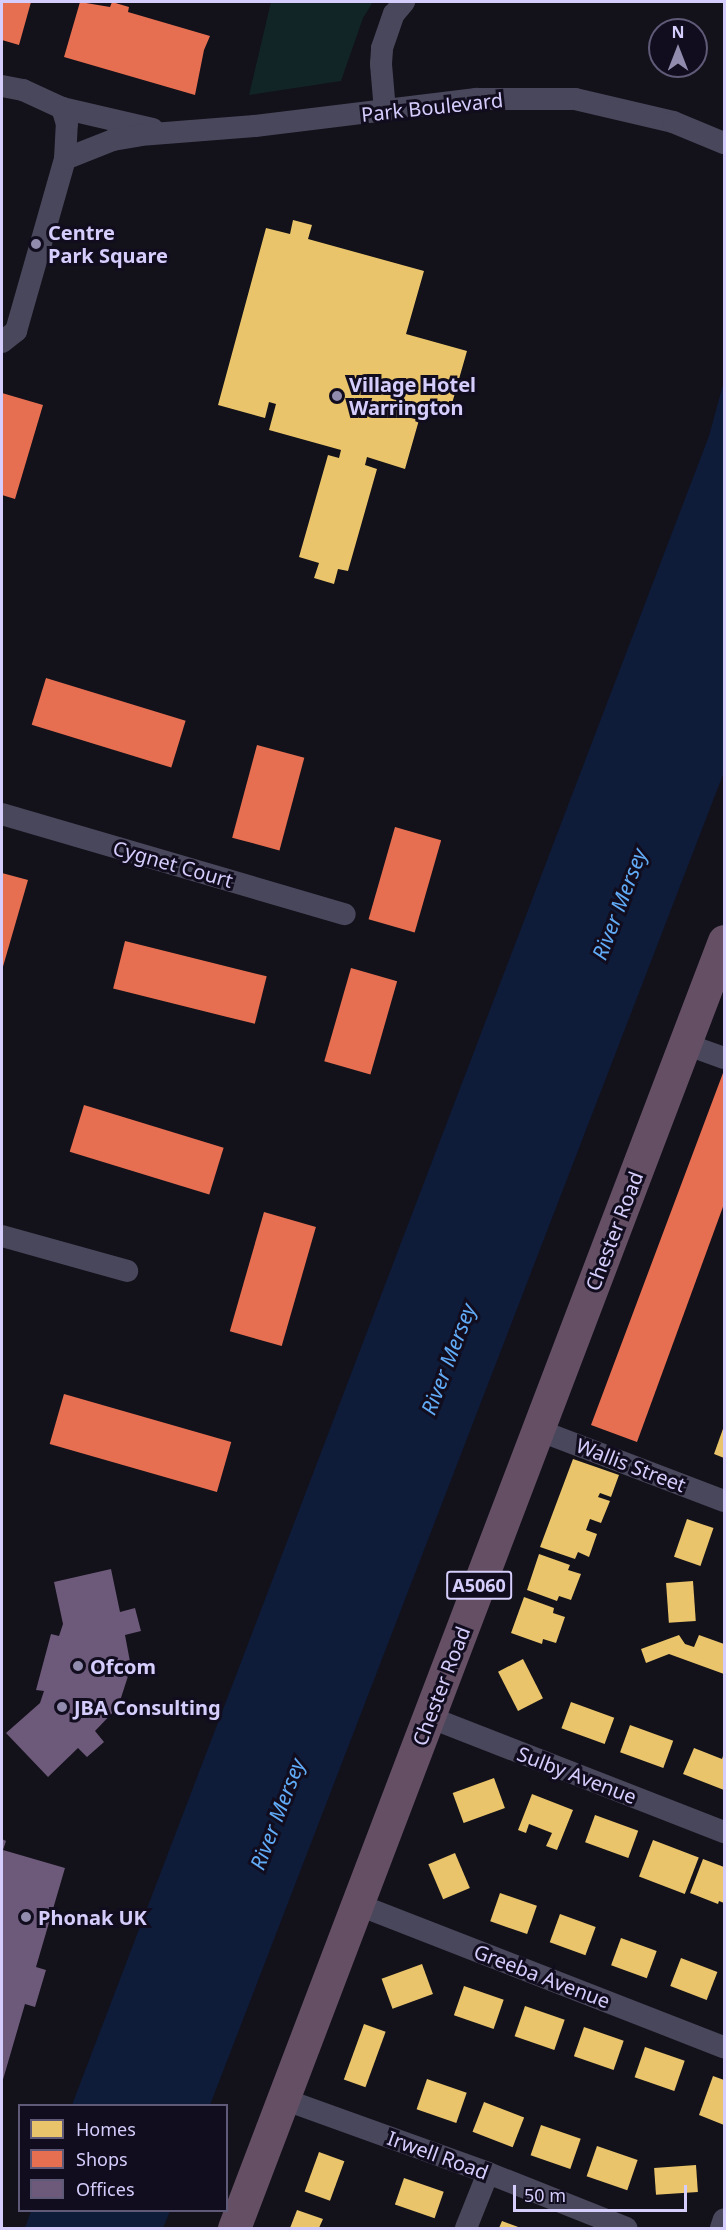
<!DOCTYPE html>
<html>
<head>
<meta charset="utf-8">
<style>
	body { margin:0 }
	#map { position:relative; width:726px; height:2230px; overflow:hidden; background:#13111a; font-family:"Noto Sans",sans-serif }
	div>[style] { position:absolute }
	.green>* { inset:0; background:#112526 }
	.water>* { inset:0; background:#0e1c3a }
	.homes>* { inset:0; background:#e9c46a; transform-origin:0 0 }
	.shops>* { inset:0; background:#e76f51; transform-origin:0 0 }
	.offices>* { inset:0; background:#6d597a }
	.minor>* { height:22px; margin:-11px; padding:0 11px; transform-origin:11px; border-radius:11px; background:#49475b }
	.highway>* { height:33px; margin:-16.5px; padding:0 16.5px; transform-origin:16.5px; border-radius:16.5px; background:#644f65 }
	.dots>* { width:16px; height:16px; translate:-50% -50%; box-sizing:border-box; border:3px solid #110d1e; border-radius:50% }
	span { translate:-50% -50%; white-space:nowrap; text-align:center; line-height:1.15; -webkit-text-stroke:6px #110d1e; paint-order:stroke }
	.shield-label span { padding:2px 4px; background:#110d1e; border:2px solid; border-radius:4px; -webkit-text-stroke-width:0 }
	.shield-label { font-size:18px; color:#d5cdfc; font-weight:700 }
	.street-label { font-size:20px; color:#d5cdfc }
	.poi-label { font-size:20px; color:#d5cdfc; font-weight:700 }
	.left { translate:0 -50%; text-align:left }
	.water-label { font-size:21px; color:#61abf7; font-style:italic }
	.frame { position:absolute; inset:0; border:3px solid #d5cdfc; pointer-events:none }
	.legend { position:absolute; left:18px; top:2104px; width:210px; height:108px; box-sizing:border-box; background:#110d1e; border:2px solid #5f5a77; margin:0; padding:8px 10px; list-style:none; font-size:18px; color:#d5cdfc }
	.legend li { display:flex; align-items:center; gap:12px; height:30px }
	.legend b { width:30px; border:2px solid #5f5a77 }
	.north { position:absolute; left:648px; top:18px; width:60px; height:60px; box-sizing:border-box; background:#110d1e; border:2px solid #5f5a77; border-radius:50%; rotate:0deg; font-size:16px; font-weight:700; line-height:24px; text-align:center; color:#d5cdfc }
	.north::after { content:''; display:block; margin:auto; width:21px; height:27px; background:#918bad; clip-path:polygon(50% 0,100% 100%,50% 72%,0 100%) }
	.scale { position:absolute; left:513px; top:2185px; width:174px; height:27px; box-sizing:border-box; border:3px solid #d5cdfc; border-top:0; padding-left:8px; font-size:18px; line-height:21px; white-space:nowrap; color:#d5cdfc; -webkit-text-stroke:4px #110d1e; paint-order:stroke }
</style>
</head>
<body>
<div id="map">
	<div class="green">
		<i style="clip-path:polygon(271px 2px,373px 2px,363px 18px,341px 81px,249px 95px)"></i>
	</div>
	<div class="water">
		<i style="clip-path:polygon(724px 381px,724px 772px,210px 2105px,72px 2105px,709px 436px)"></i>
		<i style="clip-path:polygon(31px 2211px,31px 2210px,170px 2211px,163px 2228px,25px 2228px)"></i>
	</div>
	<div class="homes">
		<i style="clip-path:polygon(293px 220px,312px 225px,308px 239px,424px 271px,406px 334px,467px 351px,449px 414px,415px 405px,411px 418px,419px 420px,405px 469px,367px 457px,365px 465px,377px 469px,348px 571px,338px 569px,334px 584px,314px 578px,319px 563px,299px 557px,328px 455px,339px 458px,341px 450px,269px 430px,276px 404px,269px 402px,265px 418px,218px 405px,266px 228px,290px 234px)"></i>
		<i style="clip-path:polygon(724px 1426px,724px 1458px,714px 1454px)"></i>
		<i style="clip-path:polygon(573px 1459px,619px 1475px,611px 1497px,600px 1493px,598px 1497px,610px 1501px,601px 1523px,590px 1519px,586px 1530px,597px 1534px,589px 1557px,578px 1552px,575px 1559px,540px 1547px)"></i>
		<i style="left:687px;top:1519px;width:28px;height:40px;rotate:19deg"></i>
		<i style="clip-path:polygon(539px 1554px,570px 1565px,568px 1570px,581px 1574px,571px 1600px,559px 1596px,557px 1601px,527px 1590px)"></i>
		<i style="left:693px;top:1581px;width:40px;height:27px;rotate:86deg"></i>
		<i style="clip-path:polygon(524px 1597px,554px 1608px,553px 1613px,565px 1617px,556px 1643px,543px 1639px,542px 1644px,511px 1633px)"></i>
		<i style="clip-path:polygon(679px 1635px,685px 1644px,694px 1647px,699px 1635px,724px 1644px,724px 1674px,669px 1654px,646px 1663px,641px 1649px)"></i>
		<i style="left:523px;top:1659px;width:44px;height:28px;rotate:63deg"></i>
		<i style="left:571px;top:1702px;width:46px;height:28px;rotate:20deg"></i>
		<i style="left:630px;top:1725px;width:46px;height:29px;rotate:20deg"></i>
		<i style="clip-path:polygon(694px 1748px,722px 1759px,724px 1753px,724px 1790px,683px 1774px)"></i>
		<i style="left:494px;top:1778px;width:32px;height:44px;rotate:70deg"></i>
		<i style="clip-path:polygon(532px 1794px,573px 1810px,557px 1850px,546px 1846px,552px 1833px,529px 1824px,526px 1833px,518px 1830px)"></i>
		<i style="left:595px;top:1815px;width:46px;height:29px;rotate:20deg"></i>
		<i style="left:653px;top:1840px;width:49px;height:39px;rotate:21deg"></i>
		<i style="left:455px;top:1853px;width:38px;height:29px;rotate:67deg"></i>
		<i style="clip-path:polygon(703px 1859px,724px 1867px,724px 1903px,719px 1901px,718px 1904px,690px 1893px)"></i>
		<i style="left:500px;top:1893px;width:39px;height:30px;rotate:19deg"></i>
		<i style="left:560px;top:1914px;width:38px;height:30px;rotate:20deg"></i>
		<i style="left:621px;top:1938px;width:38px;height:29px;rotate:20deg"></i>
		<i style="left:681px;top:1958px;width:39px;height:30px;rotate:21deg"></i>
		<i style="left:422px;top:1964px;width:32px;height:43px;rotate:70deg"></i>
		<i style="left:464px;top:1986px;width:42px;height:31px;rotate:19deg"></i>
		<i style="left:525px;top:2006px;width:42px;height:32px;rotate:19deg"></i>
		<i style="left:364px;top:2024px;width:23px;height:59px;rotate:20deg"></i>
		<i style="left:584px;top:2027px;width:42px;height:31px;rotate:19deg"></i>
		<i style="left:645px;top:2047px;width:42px;height:32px;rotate:19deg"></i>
		<i style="clip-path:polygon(713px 2076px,724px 2080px,724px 2125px,699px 2115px)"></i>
		<i style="left:427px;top:2079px;width:42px;height:32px;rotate:19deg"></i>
		<i style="left:484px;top:2102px;width:43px;height:32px;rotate:21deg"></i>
		<i style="left:541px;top:2125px;width:42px;height:32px;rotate:19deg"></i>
		<i style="left:597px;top:2146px;width:43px;height:32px;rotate:19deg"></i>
		<i style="left:319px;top:2152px;width:27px;height:42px;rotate:20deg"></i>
		<i style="left:696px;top:2165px;width:27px;height:42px;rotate:86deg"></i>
		<i style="left:404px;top:2178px;width:42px;height:28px;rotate:19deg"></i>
		<i style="clip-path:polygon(297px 2210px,323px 2219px,319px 2228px,290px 2228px)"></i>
		<i style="clip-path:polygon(502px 2221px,521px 2228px,499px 2228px)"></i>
	</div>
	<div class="shops">
		<i style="clip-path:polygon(2px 2px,31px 2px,19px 45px,2px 40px)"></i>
		<i style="clip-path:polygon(80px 2px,110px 7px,112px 2px,129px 7px,128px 12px,210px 36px,204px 50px,195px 95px,64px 57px)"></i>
		<i style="clip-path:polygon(2px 393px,43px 405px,15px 499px,2px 495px)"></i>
		<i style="left:46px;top:678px;width:146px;height:49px;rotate:17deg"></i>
		<i style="left:257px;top:745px;width:49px;height:96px;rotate:15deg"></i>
		<i style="left:395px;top:827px;width:48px;height:96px;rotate:16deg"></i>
		<i style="clip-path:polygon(2px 873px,28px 880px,2px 970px)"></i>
		<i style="left:125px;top:941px;width:146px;height:49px;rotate:14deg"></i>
		<i style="left:351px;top:968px;width:48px;height:97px;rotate:16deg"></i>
		<i style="clip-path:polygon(723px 1073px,724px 1204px,637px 1442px,591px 1425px)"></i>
		<i style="left:84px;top:1105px;width:146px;height:49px;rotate:17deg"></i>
		<i style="left:264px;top:1212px;width:54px;height:124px;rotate:16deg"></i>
		<i style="left:64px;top:1394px;width:174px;height:52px;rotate:16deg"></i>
	</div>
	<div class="offices">
		<i style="clip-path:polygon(111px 1569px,120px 1612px,135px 1608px,141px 1631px,125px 1635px,131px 1667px,118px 1707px,95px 1731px,104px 1742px,87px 1757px,78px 1748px,48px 1777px,6px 1733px,40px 1703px,44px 1691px,36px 1690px,51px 1634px,59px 1636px,63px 1624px,54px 1582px)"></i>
		<i style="clip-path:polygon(2px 1839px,6px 1841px,3px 1850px,65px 1868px,36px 1967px,46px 1970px,35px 2007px,25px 2004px,2px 2083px)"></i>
	</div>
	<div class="minor">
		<i style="left:2px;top:86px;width:21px;rotate:11deg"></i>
		<i style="left:23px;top:90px;width:43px;rotate:24.8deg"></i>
		<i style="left:62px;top:108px;width:93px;rotate:13deg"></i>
		<i style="left:385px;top:111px;width:47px;rotate:-94.9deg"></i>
		<i style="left:381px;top:64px;width:16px;rotate:-86deg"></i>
		<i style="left:382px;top:48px;width:36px;rotate:-71deg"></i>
		<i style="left:394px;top:14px;width:16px;rotate:-50deg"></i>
		<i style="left:65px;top:159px;width:52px;rotate:-21.6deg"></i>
		<i style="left:113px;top:140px;width:27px;rotate:-10deg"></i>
		<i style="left:140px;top:135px;width:115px;rotate:-4.5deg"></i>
		<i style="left:255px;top:126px;width:223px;rotate:-7deg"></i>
		<i style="left:476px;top:99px;width:99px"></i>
		<i style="left:575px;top:99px;width:101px;rotate:13.2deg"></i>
		<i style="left:673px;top:122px;width:55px;rotate:22.4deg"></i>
		<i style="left:2px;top:342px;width:18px;rotate:-38deg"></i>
		<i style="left:16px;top:331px;width:179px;rotate:-74.1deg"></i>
		<i style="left:65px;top:159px;width:35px;rotate:-87deg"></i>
		<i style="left:67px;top:124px;width:17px;rotate:-107deg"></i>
		<i style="left:2px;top:814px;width:357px;rotate:16.3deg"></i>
		<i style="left:685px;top:1044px;width:41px;rotate:19.7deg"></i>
		<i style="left:2px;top:1236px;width:130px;rotate:15.6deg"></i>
		<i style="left:538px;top:1430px;width:199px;rotate:20.9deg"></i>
		<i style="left:429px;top:1717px;width:317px;rotate:21.3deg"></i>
		<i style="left:359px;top:1905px;width:392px;rotate:21.3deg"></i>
		<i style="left:283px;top:2099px;width:218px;rotate:19.8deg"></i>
		<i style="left:488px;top:2173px;width:149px;rotate:21.7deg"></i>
		<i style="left:466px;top:2228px;width:59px;rotate:-68.2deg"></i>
		<i style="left:721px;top:2228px;width:9px;rotate:-72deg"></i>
	</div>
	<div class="highway">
		<i style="left:234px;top:2228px;width:1377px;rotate:-69.16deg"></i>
	</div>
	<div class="dots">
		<i style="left:36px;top:244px;background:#918bad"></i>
		<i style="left:337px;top:396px;background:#918bad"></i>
		<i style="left:78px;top:1666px;background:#918bad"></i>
		<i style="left:62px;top:1707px;background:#918bad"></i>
		<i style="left:26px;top:1917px;background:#918bad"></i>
	</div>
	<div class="shield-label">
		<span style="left:479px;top:1585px">A5060</span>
	</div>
	<div class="street-label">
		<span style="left:432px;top:107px;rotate:-6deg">Park Boulevard</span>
		<span style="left:173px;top:864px;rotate:16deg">Cygnet Court</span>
		<span style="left:614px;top:1231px;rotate:-69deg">Chester Road</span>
		<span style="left:631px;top:1465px;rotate:21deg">Wallis Street</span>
		<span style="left:441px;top:1686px;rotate:-69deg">Chester Road</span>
		<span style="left:577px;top:1775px;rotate:21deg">Sulby Avenue</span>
		<span style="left:542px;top:1976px;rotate:21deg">Greeba Avenue</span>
		<span style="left:438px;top:2155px;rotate:20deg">Irwell Road</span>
	</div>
	<div class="poi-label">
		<span class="left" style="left:48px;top:244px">Centre<br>Park Square</span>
		<span class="left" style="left:349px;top:396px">Village Hotel<br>Warrington</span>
		<span class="left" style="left:90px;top:1666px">Ofcom</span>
		<span class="left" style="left:74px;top:1707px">JBA Consulting</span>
		<span class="left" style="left:38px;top:1917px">Phonak UK</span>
	</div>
	<div class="water-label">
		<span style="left:619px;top:904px;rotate:-69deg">River Mersey</span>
		<span style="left:448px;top:1359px;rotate:-69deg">River Mersey</span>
		<span style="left:277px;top:1814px;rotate:-69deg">River Mersey</span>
	</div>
	<div class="frame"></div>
	<ul class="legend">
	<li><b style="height:16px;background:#e9c46a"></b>Homes</li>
	<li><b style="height:16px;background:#e76f51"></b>Shops</li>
	<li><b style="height:16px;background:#6d597a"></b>Offices</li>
	</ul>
	<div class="north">N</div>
	<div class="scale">50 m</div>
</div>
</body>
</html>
